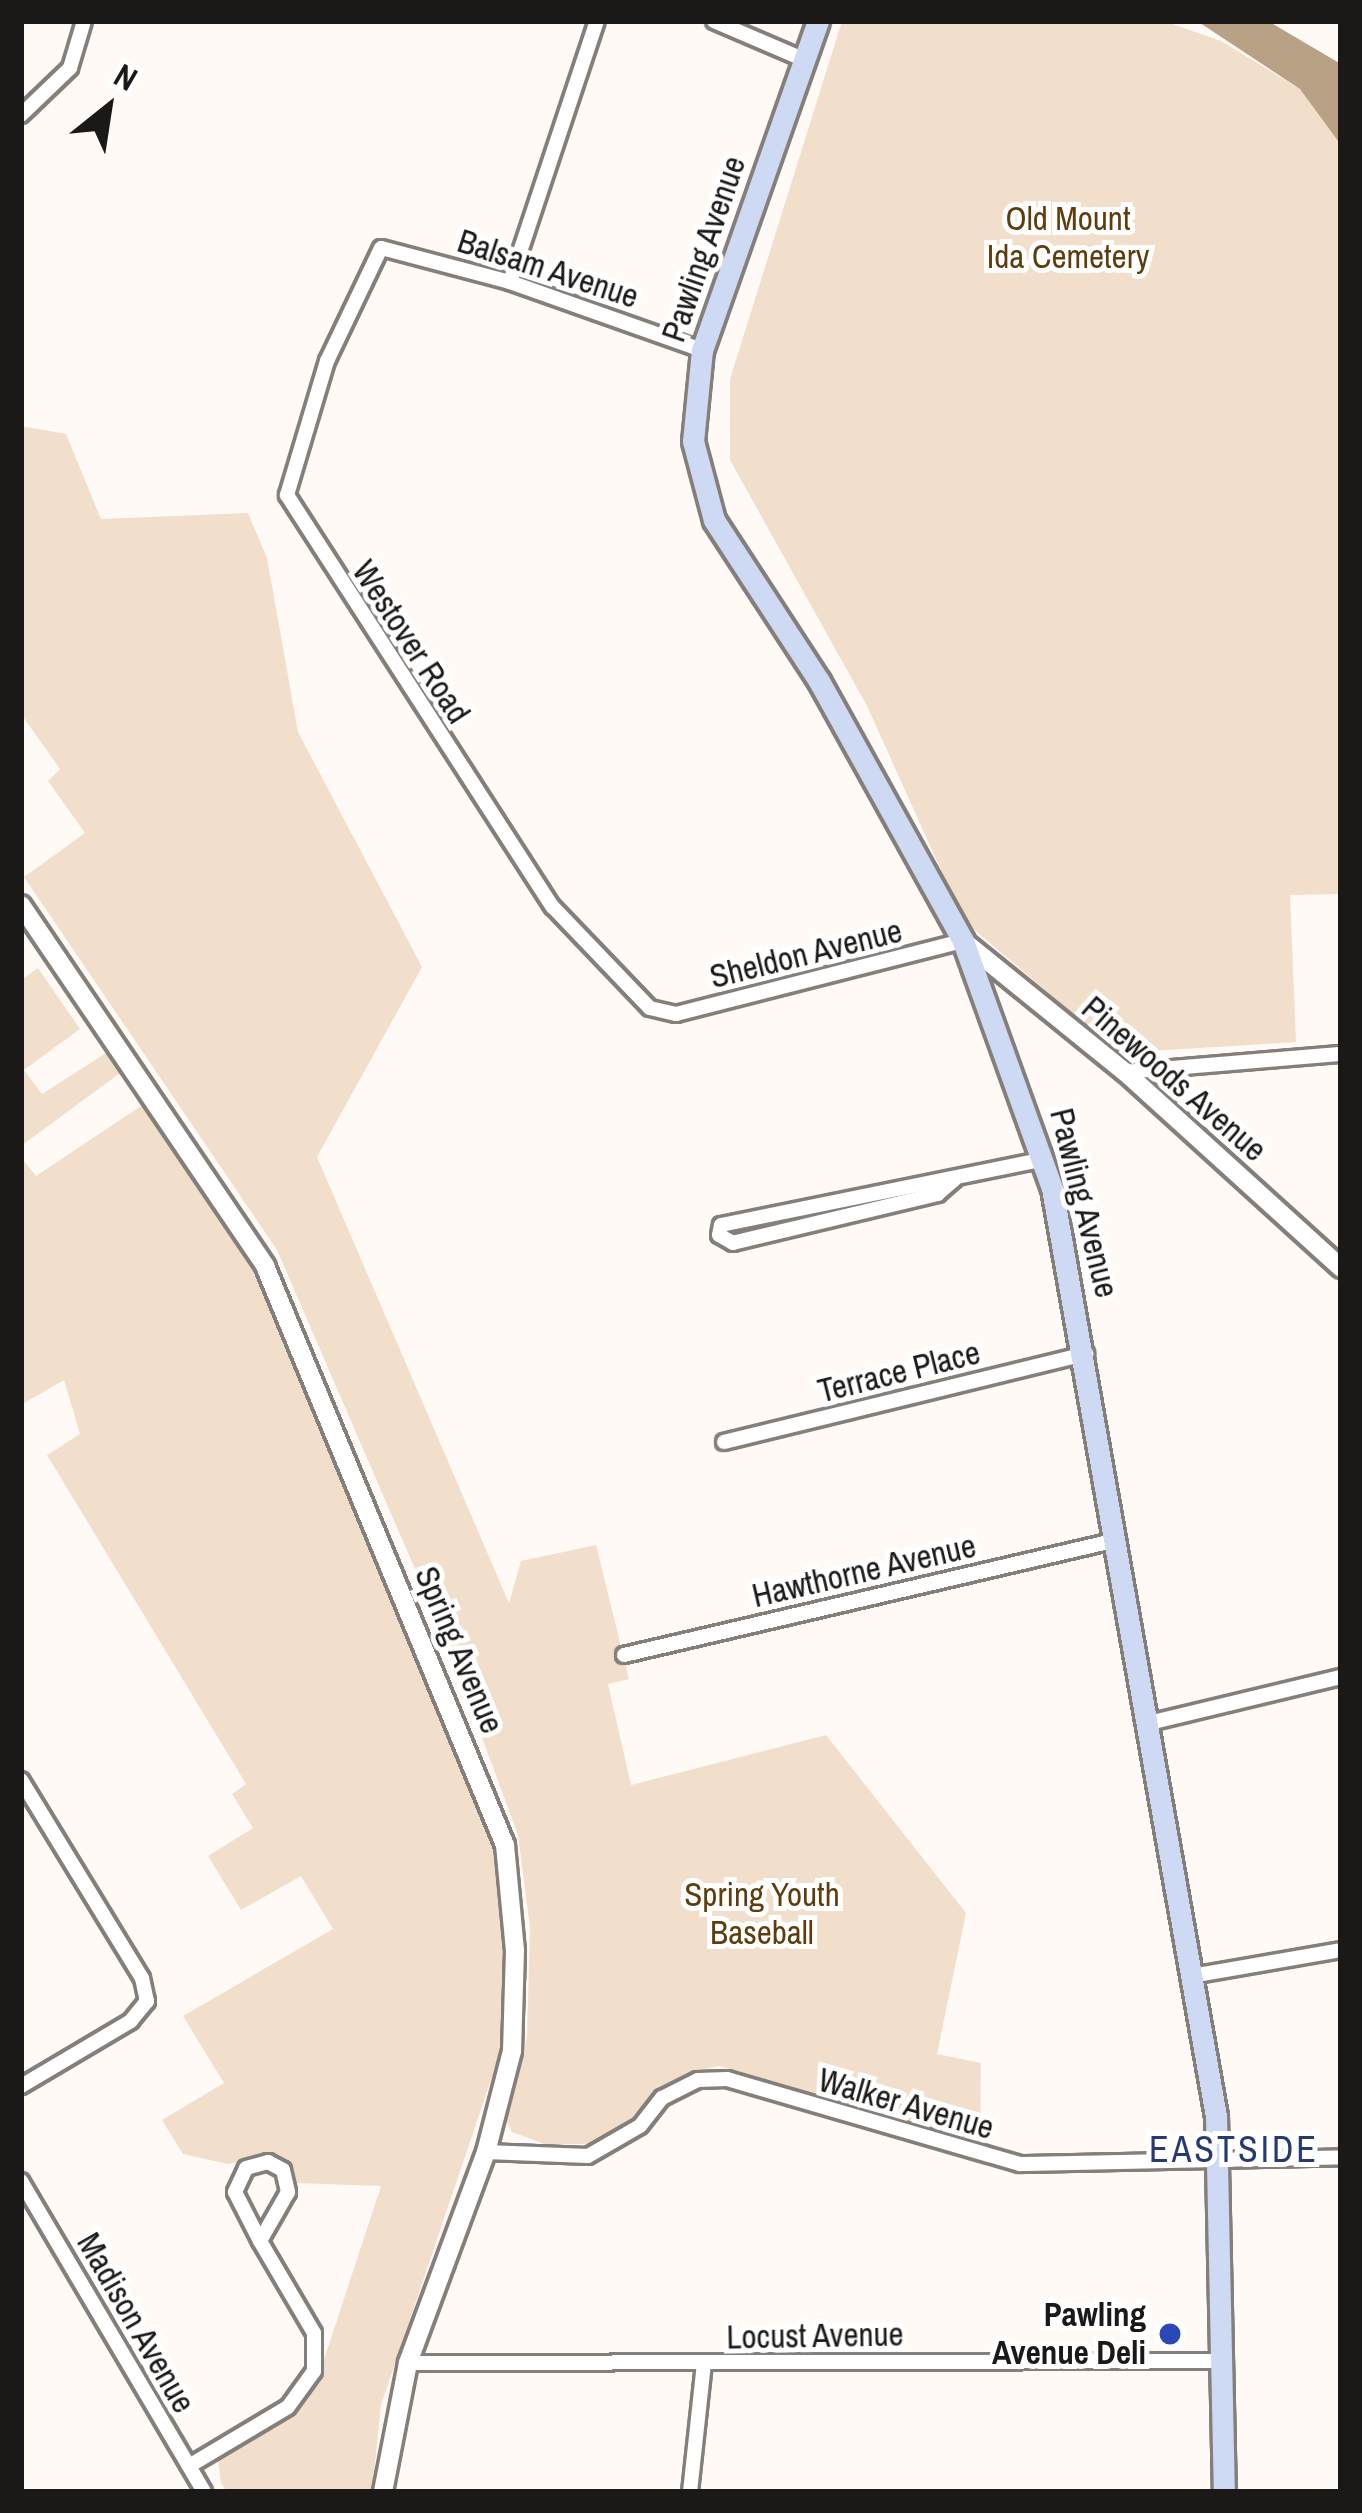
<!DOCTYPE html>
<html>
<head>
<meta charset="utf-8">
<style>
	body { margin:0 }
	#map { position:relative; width:1362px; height:2513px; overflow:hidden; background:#fffaf5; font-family:"Archivo Narrow",sans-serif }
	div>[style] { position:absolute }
	.green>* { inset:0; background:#f1dfcc }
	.water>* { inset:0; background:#b9a186 }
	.roads { filter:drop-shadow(3px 0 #847f7a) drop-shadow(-3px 0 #847f7a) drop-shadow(0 3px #847f7a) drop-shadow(0 -3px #847f7a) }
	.street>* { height:14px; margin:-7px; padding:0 7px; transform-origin:7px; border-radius:7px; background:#fff }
	.secondary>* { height:18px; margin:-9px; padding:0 9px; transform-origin:9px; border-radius:9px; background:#fff }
	.primary>* { height:21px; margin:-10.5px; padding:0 10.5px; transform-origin:10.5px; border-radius:10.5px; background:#ced9f4 }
	.dots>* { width:33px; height:33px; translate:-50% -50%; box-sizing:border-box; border:6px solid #fff; border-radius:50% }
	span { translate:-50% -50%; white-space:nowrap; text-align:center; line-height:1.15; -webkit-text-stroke:10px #fff; paint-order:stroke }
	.park-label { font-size:33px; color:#5e3c0c }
	.street-label { font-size:33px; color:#1b1917 }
	.poi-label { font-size:33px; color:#1b1917; font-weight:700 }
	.right { translate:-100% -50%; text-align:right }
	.neighbourhood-label { font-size:36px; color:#263971; letter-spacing:3px }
	.frame { position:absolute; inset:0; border:24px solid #1b1917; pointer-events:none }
	.north { position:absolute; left:48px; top:48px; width:120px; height:120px; -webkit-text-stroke:9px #fff; paint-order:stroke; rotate:30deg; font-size:33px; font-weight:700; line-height:48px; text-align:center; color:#1b1917 }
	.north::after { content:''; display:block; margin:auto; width:42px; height:54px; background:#1b1917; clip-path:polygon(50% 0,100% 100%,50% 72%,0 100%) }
</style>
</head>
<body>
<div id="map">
	<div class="green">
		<i style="clip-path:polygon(842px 21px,1164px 21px,1221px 41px,1300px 89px,1341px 128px,1341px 894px,1290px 895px,1296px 1042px,1119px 1053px,964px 921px,867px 706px,730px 460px,730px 379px)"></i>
		<i style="clip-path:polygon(21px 426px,66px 434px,101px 519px,248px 513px,267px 558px,298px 732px,422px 967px,317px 1157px,509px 1603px,521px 1561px,596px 1545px,629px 1679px,608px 1684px,631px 1785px,826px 1735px,966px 1913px,937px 2054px,981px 2063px,980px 2144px,719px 2066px,688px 2073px,650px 2098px,607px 2143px,547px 2145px,512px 2132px,505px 2118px,527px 2038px,530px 1928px,518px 1835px,447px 1643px,277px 1250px,24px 877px,85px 833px,48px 781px,60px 769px,21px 714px)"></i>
		<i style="clip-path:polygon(38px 968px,80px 1029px,24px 1070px,42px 1094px,109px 1051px,123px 1071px,21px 1146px,21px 980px)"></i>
		<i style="clip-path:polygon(147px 1102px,255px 1265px,493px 1835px,504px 1897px,500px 2053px,381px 2405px,372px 2492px,227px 2492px,221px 2483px,218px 2460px,291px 2415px,315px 2387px,381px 2186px,294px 2183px,274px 2155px,228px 2164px,183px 2154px,162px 2120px,224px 2083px,183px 2016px,333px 1929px,301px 1876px,241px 1910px,208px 1856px,253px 1828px,232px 1794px,246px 1784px,47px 1455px,80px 1434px,64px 1380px,21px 1405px,21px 1157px,36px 1176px)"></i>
	</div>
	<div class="water">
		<i style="clip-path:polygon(1197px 21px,1268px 21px,1341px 64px,1341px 145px,1300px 89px)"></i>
	</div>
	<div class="roads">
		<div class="street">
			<i style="left:714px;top:21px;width:99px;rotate:23.2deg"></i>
			<i style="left:21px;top:115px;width:68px;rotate:-43.8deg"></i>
			<i style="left:70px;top:68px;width:49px;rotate:-73.4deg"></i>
			<i style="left:510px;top:282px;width:275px;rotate:-71.6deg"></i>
			<i style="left:702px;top:350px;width:204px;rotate:-160.5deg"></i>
			<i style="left:510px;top:282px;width:133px;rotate:-165.2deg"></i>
			<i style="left:381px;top:248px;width:125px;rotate:115.5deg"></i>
			<i style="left:327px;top:361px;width:140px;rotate:106.6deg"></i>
			<i style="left:287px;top:495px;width:490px;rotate:57.2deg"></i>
			<i style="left:553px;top:907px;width:140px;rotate:46.2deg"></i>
			<i style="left:650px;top:1008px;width:27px;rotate:13deg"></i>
			<i style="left:676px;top:1014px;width:296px;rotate:-14.3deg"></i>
			<i style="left:1125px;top:1072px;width:217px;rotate:-4.8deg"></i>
			<i style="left:955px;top:1179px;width:23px;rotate:139deg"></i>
			<i style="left:938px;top:1194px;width:211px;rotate:166.6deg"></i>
			<i style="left:733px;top:1243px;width:16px;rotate:-150deg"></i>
			<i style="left:719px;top:1235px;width:10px;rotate:-79deg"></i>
			<i style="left:721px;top:1225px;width:330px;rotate:-11.5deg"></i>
			<i style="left:724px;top:1442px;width:373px;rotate:-13.7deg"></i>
			<i style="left:624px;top:1655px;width:506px;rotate:-13.13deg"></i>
			<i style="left:1149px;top:1723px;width:197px;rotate:-13.5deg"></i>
			<i style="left:21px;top:1780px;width:232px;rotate:58.6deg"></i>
			<i style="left:142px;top:1978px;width:24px;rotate:78deg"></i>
			<i style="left:147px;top:2001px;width:26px;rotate:129deg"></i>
			<i style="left:131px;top:2021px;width:128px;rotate:149.4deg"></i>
			<i style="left:1192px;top:1976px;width:151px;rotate:-9.9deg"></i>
			<i style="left:486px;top:2152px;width:102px;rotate:2.2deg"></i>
			<i style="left:588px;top:2156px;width:60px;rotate:-30deg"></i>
			<i style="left:640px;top:2126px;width:36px;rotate:-52deg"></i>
			<i style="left:662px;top:2098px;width:40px;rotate:-26.6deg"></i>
			<i style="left:698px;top:2080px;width:29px;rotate:-2deg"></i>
			<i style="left:727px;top:2079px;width:305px;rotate:16.2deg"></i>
			<i style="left:1020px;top:2164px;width:321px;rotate:-1.2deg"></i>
			<i style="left:268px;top:2162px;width:17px;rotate:28deg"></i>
			<i style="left:283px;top:2170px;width:23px;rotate:77deg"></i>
			<i style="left:288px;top:2192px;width:56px;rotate:119.7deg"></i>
			<i style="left:260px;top:2241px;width:55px;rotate:-117deg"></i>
			<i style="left:235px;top:2192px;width:26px;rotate:-65deg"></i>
			<i style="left:246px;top:2168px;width:23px;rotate:-15deg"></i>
			<i style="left:21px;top:2181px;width:361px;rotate:59.5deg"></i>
			<i style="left:408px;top:2363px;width:814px;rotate:-0.14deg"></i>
			<i style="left:189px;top:2466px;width:115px;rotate:-30.8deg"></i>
			<i style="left:288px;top:2407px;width:44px;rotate:-54.2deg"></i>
			<i style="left:314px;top:2371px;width:38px;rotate:-90deg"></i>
			<i style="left:314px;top:2333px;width:107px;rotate:-120.4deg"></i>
			<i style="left:690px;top:2492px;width:129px;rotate:-83.8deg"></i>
		</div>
		<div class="secondary">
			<i style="left:21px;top:905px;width:436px;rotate:55.9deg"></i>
			<i style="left:265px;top:1266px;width:627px;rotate:67.49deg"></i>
			<i style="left:505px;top:1845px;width:105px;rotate:84.6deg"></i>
			<i style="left:515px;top:1950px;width:101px;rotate:91.7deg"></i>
			<i style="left:512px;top:2051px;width:104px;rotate:104.4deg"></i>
			<i style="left:486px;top:2152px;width:225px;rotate:110.3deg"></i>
			<i style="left:408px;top:2363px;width:131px;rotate:101deg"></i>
			<i style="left:963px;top:941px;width:208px;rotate:39deg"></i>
			<i style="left:1125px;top:1072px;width:292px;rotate:42.2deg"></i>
		</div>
		<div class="primary">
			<i style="left:818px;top:21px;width:349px;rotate:109.4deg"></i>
			<i style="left:702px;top:350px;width:91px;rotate:95.6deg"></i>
			<i style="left:693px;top:441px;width:82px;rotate:75.1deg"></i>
			<i style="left:714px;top:520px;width:192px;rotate:56.9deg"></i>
			<i style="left:819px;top:681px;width:297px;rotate:61deg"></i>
			<i style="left:963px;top:941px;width:263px;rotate:70.2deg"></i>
			<i style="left:1052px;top:1188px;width:942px;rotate:79.98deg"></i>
			<i style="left:1216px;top:2116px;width:376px;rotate:88.8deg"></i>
		</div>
	</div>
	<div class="dots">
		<i style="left:1170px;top:2334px;background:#2b48b8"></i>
	</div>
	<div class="park-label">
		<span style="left:1068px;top:238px">Old Mount<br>Ida Cemetery</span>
		<span style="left:762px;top:1914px">Spring Youth<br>Baseball</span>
	</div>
	<div class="street-label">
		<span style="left:704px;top:249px;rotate:-71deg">Pawling Avenue</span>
		<span style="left:548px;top:269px;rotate:18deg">Balsam Avenue</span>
		<span style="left:411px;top:642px;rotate:57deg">Westover Road</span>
		<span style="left:806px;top:954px;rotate:-14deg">Sheldon Avenue</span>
		<span style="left:1174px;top:1079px;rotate:41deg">Pinewoods Avenue</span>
		<span style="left:1084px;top:1203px;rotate:76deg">Pawling Avenue</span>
		<span style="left:899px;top:1372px;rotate:-14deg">Terrace Place</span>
		<span style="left:864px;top:1571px;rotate:-13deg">Hawthorne Avenue</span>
		<span style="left:459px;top:1650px;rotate:67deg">Spring Avenue</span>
		<span style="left:906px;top:2104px;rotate:16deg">Walker Avenue</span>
		<span style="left:136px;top:2323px;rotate:60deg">Madison Avenue</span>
		<span style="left:815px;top:2336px;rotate:-1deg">Locust Avenue</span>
	</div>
	<div class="poi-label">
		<span class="right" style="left:1146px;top:2334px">Pawling<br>Avenue Deli</span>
	</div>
	<div class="neighbourhood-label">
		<span style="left:1234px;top:2150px">EASTSIDE</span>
	</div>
	<div class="frame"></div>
	<div class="north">N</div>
</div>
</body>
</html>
